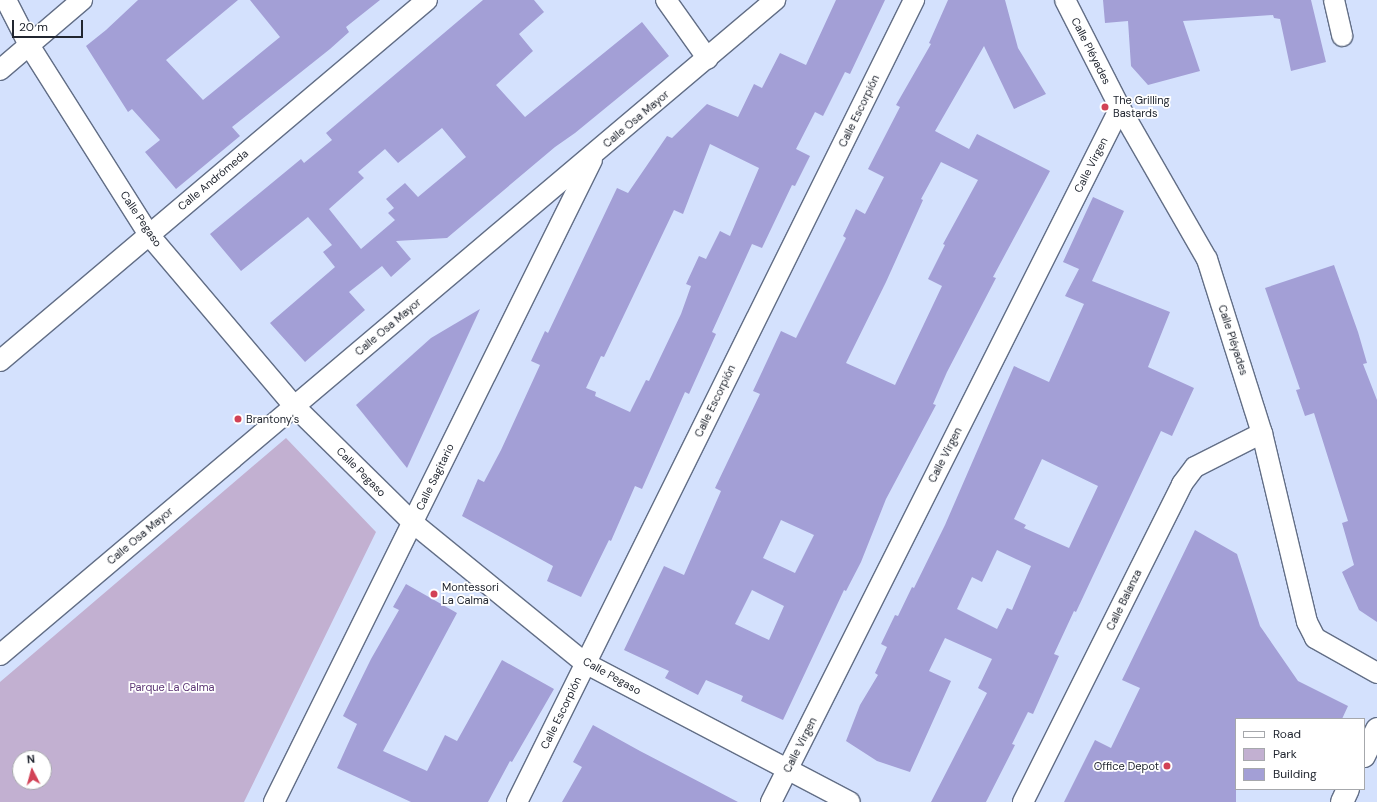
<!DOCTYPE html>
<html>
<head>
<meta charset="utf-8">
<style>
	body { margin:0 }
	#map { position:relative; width:1377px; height:802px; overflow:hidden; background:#d4e1fd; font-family:"DM Sans",sans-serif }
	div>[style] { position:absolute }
	.green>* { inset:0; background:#c2b0d1 }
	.building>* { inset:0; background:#a39fd6 }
	.roads { filter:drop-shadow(1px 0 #626e86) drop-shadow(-1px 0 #626e86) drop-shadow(0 1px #626e86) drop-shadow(0 -1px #626e86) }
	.street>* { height:20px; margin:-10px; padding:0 10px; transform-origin:10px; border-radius:10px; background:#fff }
	.secondary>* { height:22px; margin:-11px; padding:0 11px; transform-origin:11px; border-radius:11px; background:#fff }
	.dots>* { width:11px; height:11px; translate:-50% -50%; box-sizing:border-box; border:2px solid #fff; border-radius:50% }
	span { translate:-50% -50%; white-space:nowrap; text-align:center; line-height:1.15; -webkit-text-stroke:3.5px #fff; paint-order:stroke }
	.street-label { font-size:11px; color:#212630 }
	.poi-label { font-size:11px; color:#212630 }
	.left { translate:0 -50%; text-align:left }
	.right { translate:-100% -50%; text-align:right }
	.park-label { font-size:11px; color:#5b3574 }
	.legend { position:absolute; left:1235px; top:718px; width:130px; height:72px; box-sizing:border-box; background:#fff; border:1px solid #a6a8ac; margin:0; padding:5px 7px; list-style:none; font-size:12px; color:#212630 }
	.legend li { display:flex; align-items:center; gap:8px; height:20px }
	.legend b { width:20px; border:1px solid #a6a8ac }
	.north { position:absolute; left:12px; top:750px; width:40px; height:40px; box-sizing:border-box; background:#fff; border:1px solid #a6a8ac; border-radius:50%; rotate:354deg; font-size:11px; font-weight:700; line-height:16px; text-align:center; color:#212630 }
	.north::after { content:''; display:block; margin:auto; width:14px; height:18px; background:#d24256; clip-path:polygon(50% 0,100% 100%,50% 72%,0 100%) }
	.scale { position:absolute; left:12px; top:20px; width:71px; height:18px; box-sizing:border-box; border:2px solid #212630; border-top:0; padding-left:5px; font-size:12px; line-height:14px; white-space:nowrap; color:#212630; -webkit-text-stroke:3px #fff; paint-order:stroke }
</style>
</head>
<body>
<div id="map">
	<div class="green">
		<i style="clip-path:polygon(evenodd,286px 438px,376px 532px,244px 802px,0 802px,0 682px,286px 438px,20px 758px,44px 758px,44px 782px,20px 782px,20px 758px)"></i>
	</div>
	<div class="building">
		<i style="clip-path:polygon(138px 0,238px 0,166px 60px,203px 100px,280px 37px,250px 0,380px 0,346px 27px,349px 32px,330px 49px,232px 127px,240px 136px,176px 189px,145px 152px,160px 140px,132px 109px,128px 112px,86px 46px,106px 30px)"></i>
		<i style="clip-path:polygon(evenodd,483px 0,534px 0,544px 12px,519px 34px,533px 51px,496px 85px,525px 117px,642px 22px,669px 56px,575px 133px,555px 147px,447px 238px,396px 241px,411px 259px,391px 277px,382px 266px,349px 292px,365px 310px,305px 362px,270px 323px,335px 267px,323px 252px,332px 245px,308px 217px,241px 271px,210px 234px,301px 159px,304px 163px,332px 140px,326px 133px,483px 0,442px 128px,466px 157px,418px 197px,405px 183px,386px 199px,394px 208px,388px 213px,395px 220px,361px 249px,329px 209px,364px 178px,358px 172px,385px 149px,398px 163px,442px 128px)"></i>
		<i style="clip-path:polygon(evenodd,836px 0,885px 0,850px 74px,845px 72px,823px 116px,815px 112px,796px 149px,810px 156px,795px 186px,792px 185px,762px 248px,752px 244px,712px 332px,716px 334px,689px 394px,685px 392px,642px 489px,635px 486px,611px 541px,609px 540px,581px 597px,547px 581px,553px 566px,462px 516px,478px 479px,484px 482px,501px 450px,540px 365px,531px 361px,545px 331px,548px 333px,617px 188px,628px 193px,667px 136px,672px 138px,707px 104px,738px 117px,754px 84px,762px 88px,780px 53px,806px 65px,836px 0,710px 144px,759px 168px,730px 236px,720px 231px,706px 259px,699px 256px,686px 284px,691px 286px,681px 314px,649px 381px,646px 380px,630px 412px,595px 396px,596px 392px,586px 388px,601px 356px,604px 357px,674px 210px,683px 214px,710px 144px)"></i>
		<i style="clip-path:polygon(evenodd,948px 0,1005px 0,1018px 48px,1046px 94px,1014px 109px,984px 46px,935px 131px,969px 149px,977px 134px,1050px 171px,993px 277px,996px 278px,947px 372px,933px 404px,936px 405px,886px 499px,861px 562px,846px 591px,844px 590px,783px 720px,741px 701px,743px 696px,706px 680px,698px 695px,665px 678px,669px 671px,624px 650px,664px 566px,684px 575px,721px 491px,715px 488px,760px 394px,753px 391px,781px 331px,796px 338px,846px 238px,843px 236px,856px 209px,865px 214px,884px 177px,868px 169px,900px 107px,896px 105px,931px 44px,929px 43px,948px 0,941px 162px,978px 180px,943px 244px,945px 245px,928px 279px,942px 286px,895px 385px,846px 363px,886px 282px,923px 200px,921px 199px,941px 162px,948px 0,781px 520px,814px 535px,795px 573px,763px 558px,781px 520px,948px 0,752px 590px,784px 606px,769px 640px,735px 624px,752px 590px)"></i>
		<i style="clip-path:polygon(1103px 0,1311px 0,1326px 62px,1291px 71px,1280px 19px,1274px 18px,1273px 15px,1183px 21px,1200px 71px,1148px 85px,1131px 66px,1128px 21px,1105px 23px)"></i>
		<i style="clip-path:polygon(evenodd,1093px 197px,1124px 211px,1092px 281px,1170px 312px,1148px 367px,1194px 388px,1172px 436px,1161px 431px,1076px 612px,1074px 611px,1054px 654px,1059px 656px,1033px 714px,1028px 712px,1012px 744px,1015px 745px,986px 802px,931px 802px,987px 693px,978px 688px,992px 659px,945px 638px,929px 671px,951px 681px,910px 772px,877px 761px,846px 741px,860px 705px,878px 675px,875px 673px,887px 647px,881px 644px,895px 615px,898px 616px,912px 587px,914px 588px,945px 525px,1014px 366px,1049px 382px,1084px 304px,1065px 296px,1079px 269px,1063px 262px,1093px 197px,1042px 459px,1098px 486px,1069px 548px,1024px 528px,1026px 525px,1014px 519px,1042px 459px,1093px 197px,997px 550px,1031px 566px,1012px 610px,1007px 608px,997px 629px,957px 609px,972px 577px,982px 582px,997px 550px)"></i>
		<i style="clip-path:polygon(1334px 265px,1358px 332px,1367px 363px,1363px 364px,1377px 400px,1377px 622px,1359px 610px,1342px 572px,1354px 565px,1342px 523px,1348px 521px,1314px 413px,1305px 416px,1296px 390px,1300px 389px,1265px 288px)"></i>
		<i style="clip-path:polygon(480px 309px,407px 468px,356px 405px,431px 338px)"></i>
		<i style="clip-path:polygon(1195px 530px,1237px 554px,1260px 626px,1298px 681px,1348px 706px,1342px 719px,1236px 719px,1236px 802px,1064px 802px,1095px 740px,1111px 748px,1140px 688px,1122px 680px)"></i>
		<i style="clip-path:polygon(406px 584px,457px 613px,383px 751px,427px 771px,445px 735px,457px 741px,502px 660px,554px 689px,512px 762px,510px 761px,488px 802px,411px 802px,337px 768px,357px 724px,343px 716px,371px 659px,399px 610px,393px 607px)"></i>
		<i style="clip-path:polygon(593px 725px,640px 751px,738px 802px,562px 802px,582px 767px,573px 762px)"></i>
	</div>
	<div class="roads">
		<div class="street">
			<i style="left:6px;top:0;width:51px;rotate:62.9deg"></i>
			<i style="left:29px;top:45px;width:225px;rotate:57.7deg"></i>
			<i style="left:149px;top:235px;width:224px;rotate:49.7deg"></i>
			<i style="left:294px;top:406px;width:165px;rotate:44.5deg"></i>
			<i style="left:412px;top:522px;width:223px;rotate:39.2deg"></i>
			<i style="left:585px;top:663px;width:299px;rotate:27.7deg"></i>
			<i style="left:666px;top:0;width:72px;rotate:54.6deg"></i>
			<i style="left:1065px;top:0;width:121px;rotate:63deg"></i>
			<i style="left:1120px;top:108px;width:174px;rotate:60.1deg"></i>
			<i style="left:1207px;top:259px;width:182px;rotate:72.5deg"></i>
			<i style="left:1262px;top:433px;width:194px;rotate:76.6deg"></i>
			<i style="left:1307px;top:622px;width:18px;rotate:63deg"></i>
			<i style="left:1315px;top:638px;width:71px;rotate:29.4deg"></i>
			<i style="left:1334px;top:0;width:37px;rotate:77deg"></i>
			<i style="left:0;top:70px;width:108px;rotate:-40.5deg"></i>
			<i style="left:0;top:361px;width:559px;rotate:-40.21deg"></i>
			<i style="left:0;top:655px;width:1015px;rotate:-40.2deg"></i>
			<i style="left:274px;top:802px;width:716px;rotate:-63.65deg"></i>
			<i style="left:517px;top:802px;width:895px;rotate:-63.66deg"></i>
			<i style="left:771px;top:802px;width:777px;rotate:-63.3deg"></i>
			<i style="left:1023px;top:802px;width:356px;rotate:-63.4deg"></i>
			<i style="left:1182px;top:484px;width:21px;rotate:-53deg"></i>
			<i style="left:1195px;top:467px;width:75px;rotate:-26.9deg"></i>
		</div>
		<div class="secondary">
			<i style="left:1364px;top:756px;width:30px;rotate:-64deg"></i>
			<i style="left:1342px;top:802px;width:14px;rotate:-65deg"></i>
		</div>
	</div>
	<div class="dots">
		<i style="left:1105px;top:107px;background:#d24256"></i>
		<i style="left:238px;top:419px;background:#d24256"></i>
		<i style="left:434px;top:594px;background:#d24256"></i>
		<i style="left:1167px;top:766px;background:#d24256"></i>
	</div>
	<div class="street-label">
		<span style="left:1091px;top:51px;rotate:63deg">Calle Pléyades</span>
		<span style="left:859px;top:111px;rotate:-64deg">Calle Escorpión</span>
		<span style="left:636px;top:119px;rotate:-40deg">Calle Osa Mayor</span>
		<span style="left:1091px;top:165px;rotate:-63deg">Calle Virgen</span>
		<span style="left:213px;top:180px;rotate:-40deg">Calle Andrómeda</span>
		<span style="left:141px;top:219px;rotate:56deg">Calle Pegaso</span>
		<span style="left:388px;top:327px;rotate:-40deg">Calle Osa Mayor</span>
		<span style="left:1233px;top:340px;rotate:72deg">Calle Pléyades</span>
		<span style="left:715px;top:401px;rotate:-64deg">Calle Escorpión</span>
		<span style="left:945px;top:455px;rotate:-63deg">Calle Virgen</span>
		<span style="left:361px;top:472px;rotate:45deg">Calle Pegaso</span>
		<span style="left:435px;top:477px;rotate:-64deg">Calle Sagitario</span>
		<span style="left:140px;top:536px;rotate:-40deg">Calle Osa Mayor</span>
		<span style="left:1124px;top:600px;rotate:-64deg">Calle Balanza</span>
		<span style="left:612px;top:676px;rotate:29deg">Calle Pegaso</span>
		<span style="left:561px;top:713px;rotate:-64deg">Calle Escorpión</span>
		<span style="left:800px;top:745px;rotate:-63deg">Calle Virgen</span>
	</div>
	<div class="poi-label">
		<span class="left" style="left:1113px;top:107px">The Grilling<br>Bastards</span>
		<span class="left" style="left:246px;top:419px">Brantony's</span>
		<span class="left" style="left:442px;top:594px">Montessori<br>La Calma</span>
		<span class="right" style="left:1159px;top:766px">Office Depot</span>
	</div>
	<div class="park-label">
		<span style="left:172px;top:687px">Parque La Calma</span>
	</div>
	<ul class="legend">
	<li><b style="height:5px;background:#fff"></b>Road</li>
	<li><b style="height:11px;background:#c2b0d1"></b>Park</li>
	<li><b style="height:11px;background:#a39fd6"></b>Building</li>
	</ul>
	<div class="north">N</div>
	<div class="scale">20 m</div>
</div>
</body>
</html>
